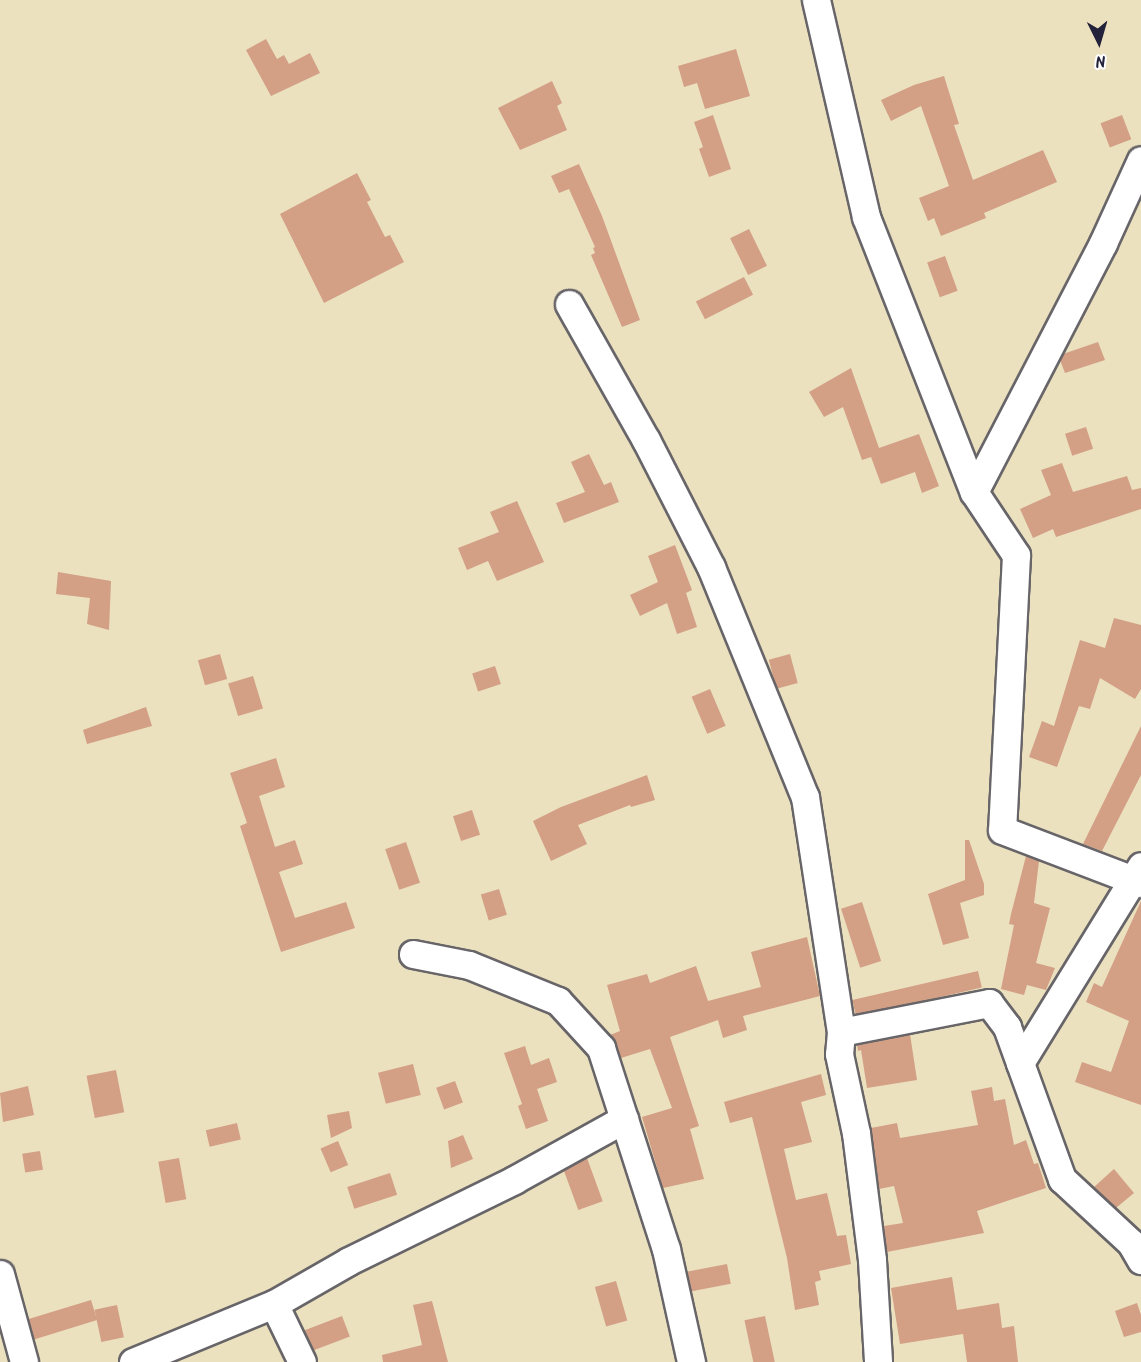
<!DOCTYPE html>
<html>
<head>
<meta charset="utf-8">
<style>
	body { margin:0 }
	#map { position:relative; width:1141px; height:1362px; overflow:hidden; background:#ebe1bf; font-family:Kalam,sans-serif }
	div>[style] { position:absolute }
	.building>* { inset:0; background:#d39f85; transform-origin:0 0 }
	.roads { filter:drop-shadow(2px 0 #686569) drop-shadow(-2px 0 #686569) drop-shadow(0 2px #686569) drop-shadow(0 -2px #686569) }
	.minor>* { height:27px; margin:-13.5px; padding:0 13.5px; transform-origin:13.5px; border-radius:13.5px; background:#fff }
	span { translate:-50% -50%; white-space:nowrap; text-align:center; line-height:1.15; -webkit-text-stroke:4.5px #fff; paint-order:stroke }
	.north { position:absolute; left:1069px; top:12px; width:60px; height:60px; -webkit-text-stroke:4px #fff; paint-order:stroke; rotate:175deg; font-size:16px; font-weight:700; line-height:24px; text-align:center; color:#22223b }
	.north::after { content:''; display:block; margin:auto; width:21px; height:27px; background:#22223b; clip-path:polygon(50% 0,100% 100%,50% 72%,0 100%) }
</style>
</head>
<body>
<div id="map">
	<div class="building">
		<i style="clip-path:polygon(266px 39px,277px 59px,284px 55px,289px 64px,310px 53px,320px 73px,271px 96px,246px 50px)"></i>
		<i style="clip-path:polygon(736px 49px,750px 96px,705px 109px,697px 83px,684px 87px,678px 66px)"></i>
		<i style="clip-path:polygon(944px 76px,959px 124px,954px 125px,973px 180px,1043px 150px,1057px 182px,984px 213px,986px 218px,941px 236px,934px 218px,928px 221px,919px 198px,949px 186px,921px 106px,891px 121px,881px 100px,914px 85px)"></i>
		<i style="clip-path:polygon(552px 81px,562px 103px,557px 106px,567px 130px,520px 150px,498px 108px)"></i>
		<i style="clip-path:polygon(713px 115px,731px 169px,709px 177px,699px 149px,703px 147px,694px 122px)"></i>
		<i style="left:1122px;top:115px;width:26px;height:23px;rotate:69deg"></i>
		<i style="clip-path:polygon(579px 164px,602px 216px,640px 320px,622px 327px,591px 255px,595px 253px,593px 248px,595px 247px,569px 189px,559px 193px,551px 176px)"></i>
		<i style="clip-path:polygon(357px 173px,371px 200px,367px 202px,385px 237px,390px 235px,404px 262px,324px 303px,280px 214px)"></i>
		<i style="left:749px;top:229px;width:41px;height:21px;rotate:64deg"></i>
		<i style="left:945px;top:256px;width:37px;height:19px;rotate:70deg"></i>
		<i style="left:744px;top:277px;width:20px;height:54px;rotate:63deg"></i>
		<i style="clip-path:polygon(1098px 342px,1105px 360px,1065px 373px,1060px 360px,1063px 354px)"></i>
		<i style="clip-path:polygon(851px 368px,879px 448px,919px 434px,939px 486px,922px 493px,915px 472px,881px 484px,871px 457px,862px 460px,843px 407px,824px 417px,809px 392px)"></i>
		<i style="left:1086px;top:427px;width:23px;height:22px;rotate:72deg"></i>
		<i style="clip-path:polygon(589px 454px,604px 485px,611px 482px,619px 502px,564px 523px,556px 503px,585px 492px,571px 462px)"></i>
		<i style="clip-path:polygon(1062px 463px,1073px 492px,1127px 476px,1132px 490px,1141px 488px,1141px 509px,1056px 537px,1053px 529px,1033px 538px,1020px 509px,1051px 495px,1041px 470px)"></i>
		<i style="clip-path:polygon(517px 501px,544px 562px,497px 581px,488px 561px,467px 570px,458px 548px,499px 532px,490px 512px)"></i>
		<i style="clip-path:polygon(675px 545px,692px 590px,686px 593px,697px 627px,677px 634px,667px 603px,640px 616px,630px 595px,658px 582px,648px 556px)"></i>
		<i style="clip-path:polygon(58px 572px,111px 581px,109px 630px,87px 624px,90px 598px,56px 594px)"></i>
		<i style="clip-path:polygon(1114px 618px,1141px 625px,1141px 689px,1135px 699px,1100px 678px,1090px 709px,1079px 706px,1057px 767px,1029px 757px,1042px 721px,1054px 726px,1080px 640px,1105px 648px)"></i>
		<i style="left:220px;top:654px;width:26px;height:23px;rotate:74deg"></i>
		<i style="left:790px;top:654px;width:30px;height:22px;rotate:75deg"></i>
		<i style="left:495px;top:666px;width:19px;height:24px;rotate:72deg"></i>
		<i style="left:253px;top:676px;width:34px;height:26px;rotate:73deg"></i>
		<i style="left:710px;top:689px;width:40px;height:20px;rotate:67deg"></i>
		<i style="clip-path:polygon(146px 707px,152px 726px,87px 744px,83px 730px)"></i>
		<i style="clip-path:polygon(1141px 726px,1141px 775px,1102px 851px,1083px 844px)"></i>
		<i style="clip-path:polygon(276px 758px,285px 787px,259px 796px,275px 847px,295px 840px,303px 864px,279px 872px,295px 918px,346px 902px,355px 928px,281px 952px,240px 826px,247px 823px,230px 773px)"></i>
		<i style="clip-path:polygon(647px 775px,655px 800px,631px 807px,630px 805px,578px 825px,587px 844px,551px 861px,533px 821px,561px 807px)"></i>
		<i style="left:472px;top:810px;width:26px;height:20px;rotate:72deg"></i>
		<i style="clip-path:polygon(965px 840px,969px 840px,984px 884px,984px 895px,960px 903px,969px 938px,943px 945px,928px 894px,965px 880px)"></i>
		<i style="left:406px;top:842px;width:43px;height:22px;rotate:71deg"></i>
		<i style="clip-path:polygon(1026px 856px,1039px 861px,1034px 903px,1050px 908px,1036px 963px,1055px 968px,1046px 990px,1027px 985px,1024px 995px,1001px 989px,1014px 925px,1009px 924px,1011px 914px)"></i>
		<i style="left:499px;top:889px;width:27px;height:19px;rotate:73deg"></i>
		<i style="clip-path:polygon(1141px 901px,1141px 1105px,1075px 1082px,1082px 1062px,1111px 1072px,1129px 1021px,1086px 1002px,1094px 983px,1102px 987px)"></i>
		<i style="left:862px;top:902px;width:62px;height:22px;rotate:72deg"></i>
		<i style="clip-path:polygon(807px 937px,820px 996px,743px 1016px,747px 1030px,723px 1038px,718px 1020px,670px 1037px,699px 1126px,690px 1129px,704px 1179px,663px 1188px,642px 1117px,672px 1108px,650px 1049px,621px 1058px,610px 1035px,620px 1031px,607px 985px,647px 974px,650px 983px,696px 966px,708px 1001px,761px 987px,751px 952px)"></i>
		<i style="left:978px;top:971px;width:17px;height:129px;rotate:77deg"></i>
		<i style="clip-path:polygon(910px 1034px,917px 1080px,867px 1088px,861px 1050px,858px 1051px,857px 1045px)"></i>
		<i style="clip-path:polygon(525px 1046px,531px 1065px,549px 1058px,557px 1082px,537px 1089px,548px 1121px,526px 1129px,518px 1106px,522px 1104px,504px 1053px)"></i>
		<i style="left:413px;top:1064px;width:32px;height:36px;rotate:76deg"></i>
		<i style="left:116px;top:1070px;width:43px;height:30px;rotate:79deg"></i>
		<i style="clip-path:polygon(821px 1074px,826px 1095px,801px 1102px,812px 1142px,784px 1149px,796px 1200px,827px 1193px,837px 1236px,846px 1235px,851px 1264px,819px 1271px,821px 1280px,815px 1282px,819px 1305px,795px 1310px,787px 1258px,752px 1117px,730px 1123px,724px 1102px)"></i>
		<i style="left:455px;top:1081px;width:23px;height:20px;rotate:70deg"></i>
		<i style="clip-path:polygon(28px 1086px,34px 1115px,3px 1122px,0 1093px)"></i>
		<i style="clip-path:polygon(992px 1087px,994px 1101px,1005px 1099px,1014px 1145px,1026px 1140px,1034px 1164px,1038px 1163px,1046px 1188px,977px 1211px,984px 1233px,887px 1252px,884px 1226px,903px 1223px,894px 1186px,879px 1189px,871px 1128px,897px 1123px,900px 1138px,978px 1125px,971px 1091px)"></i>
		<i style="clip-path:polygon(349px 1111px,352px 1128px,331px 1138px,327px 1115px)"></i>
		<i style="left:237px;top:1123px;width:17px;height:32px;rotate:77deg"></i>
		<i style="clip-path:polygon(463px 1135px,473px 1159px,451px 1168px,448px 1141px)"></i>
		<i style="left:338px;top:1141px;width:26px;height:19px;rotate:67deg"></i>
		<i style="left:40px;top:1151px;width:19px;height:18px;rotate:81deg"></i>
		<i style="left:179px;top:1158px;width:42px;height:21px;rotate:80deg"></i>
		<i style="left:587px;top:1158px;width:46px;height:26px;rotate:70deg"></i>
		<i style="clip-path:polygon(1114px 1169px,1134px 1193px,1116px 1208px,1094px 1187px)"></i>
		<i style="left:390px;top:1173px;width:23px;height:45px;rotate:72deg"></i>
		<i style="left:727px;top:1264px;width:20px;height:41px;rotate:79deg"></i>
		<i style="clip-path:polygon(952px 1277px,957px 1310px,999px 1303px,1002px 1328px,1014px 1326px,1018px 1362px,967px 1362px,963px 1334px,900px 1344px,891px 1288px)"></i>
		<i style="left:616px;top:1281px;width:41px;height:22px;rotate:74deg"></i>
		<i style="left:91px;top:1300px;width:21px;height:66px;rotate:73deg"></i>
		<i style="clip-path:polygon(432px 1301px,448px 1362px,383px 1362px,382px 1355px,422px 1345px,413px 1305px)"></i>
		<i style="clip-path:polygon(1137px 1303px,1141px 1315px,1141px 1332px,1124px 1337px,1115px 1311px)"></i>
		<i style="left:117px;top:1305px;width:33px;height:23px;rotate:78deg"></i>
		<i style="left:342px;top:1316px;width:22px;height:40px;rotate:69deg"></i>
		<i style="left:765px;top:1316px;width:47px;height:21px;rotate:78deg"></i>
	</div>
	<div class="roads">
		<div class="minor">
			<i style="left:816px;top:0;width:223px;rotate:77deg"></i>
			<i style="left:866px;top:217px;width:295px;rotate:68.6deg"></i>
			<i style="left:974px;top:492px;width:76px;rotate:56.3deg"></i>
			<i style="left:1016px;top:555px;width:275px;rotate:92.9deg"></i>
			<i style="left:1002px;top:830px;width:149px;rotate:20.9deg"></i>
			<i style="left:569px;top:304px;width:156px;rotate:60.5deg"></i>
			<i style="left:646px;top:440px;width:143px;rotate:62.9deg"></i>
			<i style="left:711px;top:567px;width:248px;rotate:67.8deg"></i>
			<i style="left:805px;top:797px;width:238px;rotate:81.3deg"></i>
			<i style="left:841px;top:1032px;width:22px;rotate:95deg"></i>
			<i style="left:839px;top:1054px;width:81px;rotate:77.9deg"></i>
			<i style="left:856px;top:1133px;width:128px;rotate:82.8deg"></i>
			<i style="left:872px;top:1260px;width:102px;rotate:86.6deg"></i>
			<i style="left:974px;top:492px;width:280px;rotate:-62.6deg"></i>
			<i style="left:1103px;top:243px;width:91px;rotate:-65.4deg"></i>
			<i style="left:413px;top:954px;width:57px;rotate:11.1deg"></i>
			<i style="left:469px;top:965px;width:96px;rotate:22deg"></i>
			<i style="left:558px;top:1001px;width:64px;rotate:47.5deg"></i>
			<i style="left:601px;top:1048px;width:211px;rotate:72.1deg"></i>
			<i style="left:666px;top:1249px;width:116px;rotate:77.5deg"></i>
			<i style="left:841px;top:1032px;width:151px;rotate:-11.1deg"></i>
			<i style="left:989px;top:1003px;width:30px;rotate:53deg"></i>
			<i style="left:1007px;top:1027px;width:162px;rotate:70.1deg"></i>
			<i style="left:1062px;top:1179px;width:94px;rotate:42.8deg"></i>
			<i style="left:1131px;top:1243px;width:20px;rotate:60deg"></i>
			<i style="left:1020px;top:1063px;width:231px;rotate:-58.4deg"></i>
			<i style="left:0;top:1274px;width:91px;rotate:74.7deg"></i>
			<i style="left:274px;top:1304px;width:64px;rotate:64.2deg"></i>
			<i style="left:133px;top:1362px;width:152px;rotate:-22.4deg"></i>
			<i style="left:274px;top:1304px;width:86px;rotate:-29.8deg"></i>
			<i style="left:349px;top:1261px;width:184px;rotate:-26.1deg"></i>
			<i style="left:514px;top:1180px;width:126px;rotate:-29deg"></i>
		</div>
	</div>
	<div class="north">N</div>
</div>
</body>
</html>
